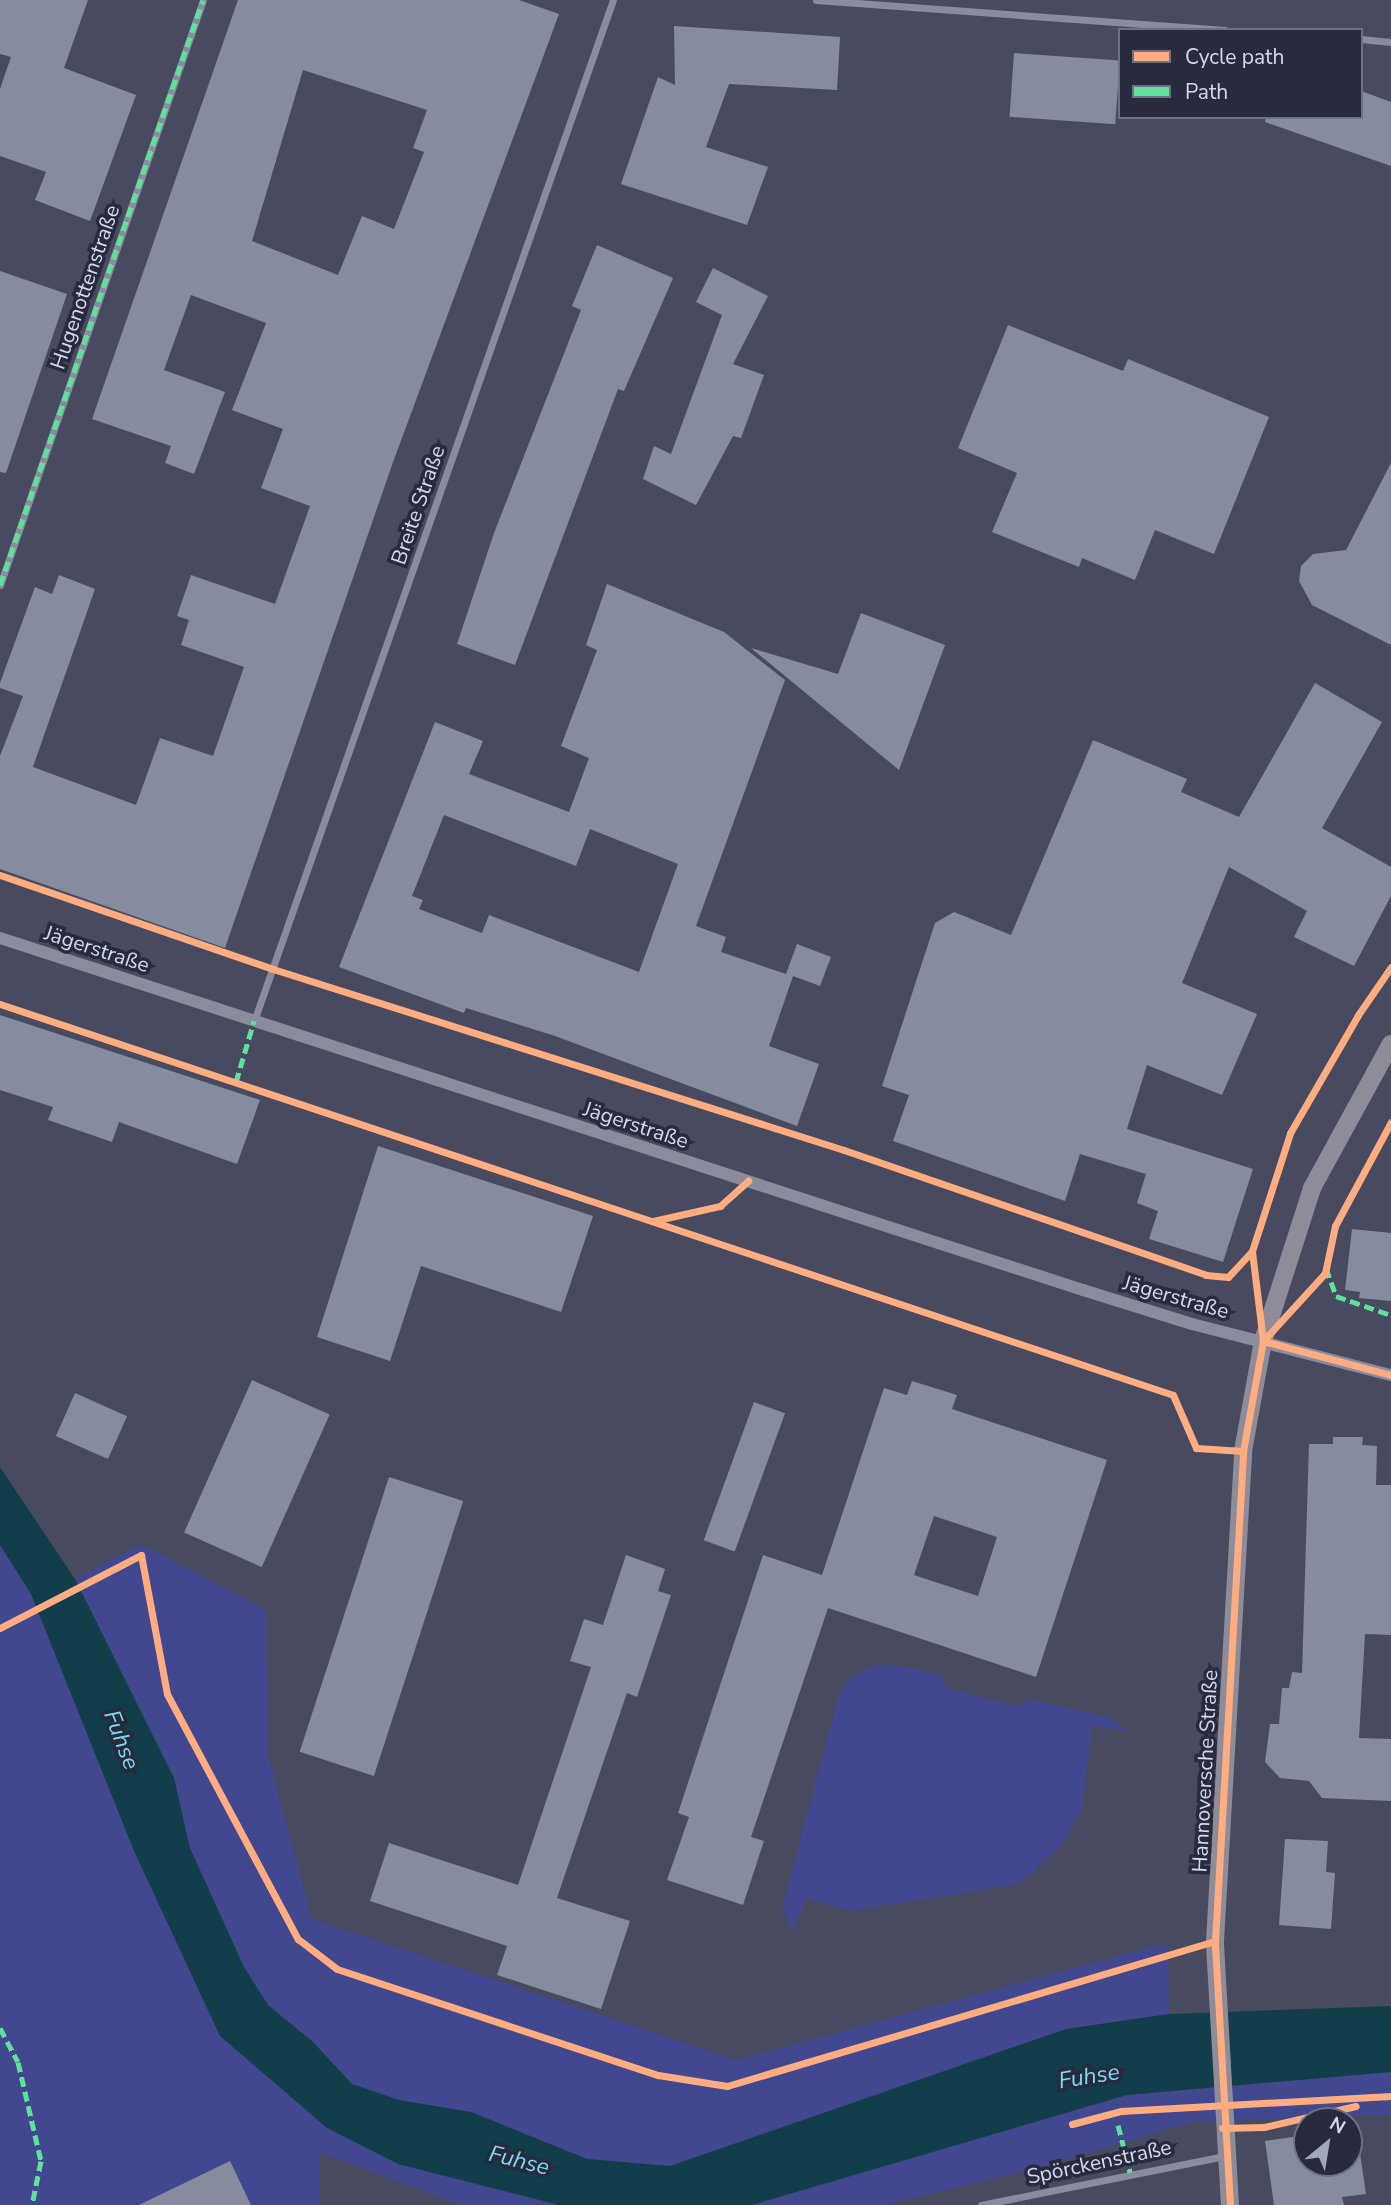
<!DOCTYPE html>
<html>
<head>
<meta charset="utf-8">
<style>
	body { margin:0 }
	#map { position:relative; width:1391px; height:2205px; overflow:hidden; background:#484b60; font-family:"Nunito Sans",sans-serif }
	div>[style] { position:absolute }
	.green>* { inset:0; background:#42488f }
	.water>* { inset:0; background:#113e4a }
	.building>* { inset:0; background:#858c9e; transform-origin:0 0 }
	.minor>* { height:7px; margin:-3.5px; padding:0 3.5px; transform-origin:3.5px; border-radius:3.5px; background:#898c9d }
	.tertiary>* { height:12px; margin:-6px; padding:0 6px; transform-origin:6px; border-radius:6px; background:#898c9d }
	.primary>* { height:18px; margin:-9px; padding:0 9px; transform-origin:9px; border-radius:9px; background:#8e8c99 }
	.quiet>* { height:5px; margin-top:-2.5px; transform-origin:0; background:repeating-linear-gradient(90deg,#60e19b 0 10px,transparent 0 15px) }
	.cycleway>* { height:7px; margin:-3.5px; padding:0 3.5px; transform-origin:3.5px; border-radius:3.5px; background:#ffac80 }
	span { translate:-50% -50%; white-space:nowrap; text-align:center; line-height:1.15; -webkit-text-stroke:7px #282b3e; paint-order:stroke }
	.street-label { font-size:21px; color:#d4d9f1 }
	.water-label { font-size:23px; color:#7adbf3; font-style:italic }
	.legend { position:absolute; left:1118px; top:28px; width:245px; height:91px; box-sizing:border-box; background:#282b3e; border:2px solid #6d7186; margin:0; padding:9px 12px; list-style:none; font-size:21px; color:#d4d9f1 }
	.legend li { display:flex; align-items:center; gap:14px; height:35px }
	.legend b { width:35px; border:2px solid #6d7186 }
	.north { position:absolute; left:1293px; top:2107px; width:70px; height:70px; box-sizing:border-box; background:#282b3e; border:2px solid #6d7186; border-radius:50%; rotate:30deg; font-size:19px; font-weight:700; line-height:28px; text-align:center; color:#d4d9f1 }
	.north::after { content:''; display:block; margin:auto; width:24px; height:32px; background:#a3a7be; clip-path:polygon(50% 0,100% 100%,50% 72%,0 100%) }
</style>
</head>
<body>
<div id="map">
	<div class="green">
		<i style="clip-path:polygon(141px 1544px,266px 1610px,268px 1755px,312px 1919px,736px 2060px,1155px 1946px,1168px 1946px,1169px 2014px,1066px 2029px,670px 2166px,587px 2159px,471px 2112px,399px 2100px,352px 2084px,313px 2042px,268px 2005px,244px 1967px,190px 1848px,174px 1778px,75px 1579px)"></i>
		<i style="clip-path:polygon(0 1545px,31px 1594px,134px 1851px,398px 2164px,559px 2205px,462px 2205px,319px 2152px,319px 2205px,0 2205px)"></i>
		<i style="clip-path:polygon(898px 1665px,941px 1675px,947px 1688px,1016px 1706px,1031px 1700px,1109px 1717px,1127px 1731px,1092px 1726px,1082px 1810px,1062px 1845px,1020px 1884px,850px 1911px,806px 1898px,793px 1931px,782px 1907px,839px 1695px,854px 1675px,874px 1666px)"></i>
		<i style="clip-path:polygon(1391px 2072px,1391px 2115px,1192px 2122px,1026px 2171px,882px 2205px,752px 2205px,1127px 2095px)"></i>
	</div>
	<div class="water">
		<i style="clip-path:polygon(0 1467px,75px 1579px,174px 1778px,190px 1848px,244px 1967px,268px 2005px,313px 2042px,352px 2084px,399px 2100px,471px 2112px,587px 2159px,670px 2166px,1066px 2029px,1169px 2014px,1391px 2006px,1391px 2072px,1127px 2095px,752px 2205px,559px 2205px,398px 2164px,327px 2128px,220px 2036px,134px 1851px,31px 1594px,0 1545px)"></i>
	</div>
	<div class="building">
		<i style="clip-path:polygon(0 0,88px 0,64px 68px,136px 95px,90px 221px,35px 200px,46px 172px,0 156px,0 89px,11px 57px,0 54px)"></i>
		<i style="clip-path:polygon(evenodd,238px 0,519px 0,559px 14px,392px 465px,225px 948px,0 869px,0 756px,23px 696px,0 688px,0 683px,35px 587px,52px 594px,59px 575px,95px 589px,33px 767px,136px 805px,160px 738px,213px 756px,244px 667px,181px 645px,189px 620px,177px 616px,191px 575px,275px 604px,310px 506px,261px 488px,283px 429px,232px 410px,266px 323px,191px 295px,164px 370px,225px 392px,194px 474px,165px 463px,171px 446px,92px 419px,238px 0,303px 70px,427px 110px,413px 148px,424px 152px,394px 229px,362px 216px,338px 275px,252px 241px,303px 70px)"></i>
		<i style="clip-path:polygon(674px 26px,840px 37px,837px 90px,729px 84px,706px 147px,768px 167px,747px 225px,621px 184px,658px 77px,675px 85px)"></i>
		<i style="left:1014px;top:53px;width:106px;height:64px;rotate:4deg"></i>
		<i style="clip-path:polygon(1361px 91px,1391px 102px,1391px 166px,1265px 122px,1266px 117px,1361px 117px)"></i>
		<i style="clip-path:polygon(597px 245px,673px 278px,624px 391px,618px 389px,515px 665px,457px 644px,494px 533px,581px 310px,572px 306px)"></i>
		<i style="clip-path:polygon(713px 268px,768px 296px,733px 364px,764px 375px,741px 438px,733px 436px,696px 505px,643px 479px,654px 446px,671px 454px,722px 315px,696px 302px)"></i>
		<i style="clip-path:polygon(0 271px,67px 294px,6px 473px,0 472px)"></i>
		<i style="clip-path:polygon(1008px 325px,1123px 371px,1128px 359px,1269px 417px,1214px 554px,1155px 530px,1135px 580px,1082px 558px,1079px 567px,992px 532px,1017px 473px,958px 448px)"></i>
		<i style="clip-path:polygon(1391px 463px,1391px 645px,1312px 605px,1299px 581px,1301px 566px,1313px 554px,1346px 550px)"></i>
		<i style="clip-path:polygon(evenodd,607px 584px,724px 632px,785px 680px,696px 926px,726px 937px,721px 952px,786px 974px,797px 944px,831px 957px,820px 986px,793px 976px,769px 1046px,819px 1064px,797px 1126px,555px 1036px,466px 1008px,464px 1013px,339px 967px,435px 722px,483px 741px,469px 774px,569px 812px,589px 758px,561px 746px,597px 650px,586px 645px,607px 584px,444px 815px,576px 866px,590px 829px,678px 864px,639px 972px,489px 915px,482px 933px,419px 909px,423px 900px,412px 896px,444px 815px)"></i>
		<i style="clip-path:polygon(861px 613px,945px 645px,899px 770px,751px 648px,838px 674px)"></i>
		<i style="clip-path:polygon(1315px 683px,1382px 722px,1322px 828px,1391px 867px,1391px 896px,1354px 966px,1294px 937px,1307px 911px,1229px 867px,1182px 983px,1257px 1014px,1222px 1095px,1147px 1065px,1127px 1129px,1253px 1169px,1223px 1262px,1149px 1239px,1158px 1211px,1137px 1203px,1146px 1174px,1080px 1154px,1065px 1201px,893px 1141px,909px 1095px,882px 1086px,935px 923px,954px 912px,1011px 935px,1093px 740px,1187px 779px,1181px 792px,1239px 817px)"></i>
		<i style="clip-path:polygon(0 1015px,260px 1100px,237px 1164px,119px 1122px,112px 1142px,48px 1120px,53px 1107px,0 1090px)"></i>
		<i style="clip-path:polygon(378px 1146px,593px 1216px,561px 1312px,421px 1266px,390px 1361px,317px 1337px)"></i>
		<i style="clip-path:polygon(1352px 1229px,1391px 1233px,1391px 1301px,1359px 1298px,1360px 1292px,1345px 1290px)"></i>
		<i style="left:252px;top:1380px;width:85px;height:167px;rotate:24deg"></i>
		<i style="clip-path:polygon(evenodd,912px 1381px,957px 1395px,952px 1409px,1107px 1460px,1036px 1677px,828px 1608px,751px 1837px,764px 1841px,743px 1905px,667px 1880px,689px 1817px,678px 1813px,763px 1555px,822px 1575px,884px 1388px,907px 1395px,912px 1381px,934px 1516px,997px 1537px,978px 1596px,914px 1575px,934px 1516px)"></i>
		<i style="left:75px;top:1393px;width:57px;height:47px;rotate:24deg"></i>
		<i style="left:754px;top:1402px;width:33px;height:147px;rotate:20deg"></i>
		<i style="clip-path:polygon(1333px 1437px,1363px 1437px,1362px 1445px,1377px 1446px,1376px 1485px,1391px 1485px,1391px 1635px,1365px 1634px,1359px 1738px,1391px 1739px,1391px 1801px,1322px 1798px,1309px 1781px,1280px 1778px,1265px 1762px,1270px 1724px,1279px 1724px,1282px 1688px,1289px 1688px,1292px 1672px,1302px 1673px,1309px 1444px,1333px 1444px)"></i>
		<i style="left:389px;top:1477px;width:78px;height:289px;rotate:18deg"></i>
		<i style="clip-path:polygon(626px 1555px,665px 1569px,658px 1591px,671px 1595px,637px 1697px,627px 1693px,557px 1898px,630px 1921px,601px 2009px,497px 1975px,507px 1946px,370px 1901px,389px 1843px,518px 1885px,591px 1667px,570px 1661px,584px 1619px,603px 1625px)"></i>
		<i style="clip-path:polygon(1285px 1839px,1328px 1841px,1326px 1872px,1335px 1873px,1331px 1929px,1279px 1925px)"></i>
		<i style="clip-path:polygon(1307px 2135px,1307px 2163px,1349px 2163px,1349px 2142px,1358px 2140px,1366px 2194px,1342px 2197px,1344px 2205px,1274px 2205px,1265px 2141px)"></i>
		<i style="clip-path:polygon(230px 2161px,251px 2205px,139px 2205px)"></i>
	</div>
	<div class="minor">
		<i style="left:816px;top:0;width:410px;rotate:4.2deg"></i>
		<i style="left:1361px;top:39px;width:30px;rotate:6deg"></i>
		<i style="left:0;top:585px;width:619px;rotate:-70.86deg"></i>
		<i style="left:254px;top:1021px;width:1082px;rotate:-70.63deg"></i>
		<i style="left:981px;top:2205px;width:248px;rotate:-11.4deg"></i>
	</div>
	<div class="tertiary">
		<i style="left:0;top:938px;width:1139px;rotate:18.01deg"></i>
		<i style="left:1083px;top:1290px;width:114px;rotate:17.3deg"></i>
		<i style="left:1192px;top:1324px;width:205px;rotate:14.4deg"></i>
	</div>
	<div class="primary">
		<i style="left:1230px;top:2205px;width:264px;rotate:-93.3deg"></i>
		<i style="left:1215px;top:1941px;width:491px;rotate:-86.7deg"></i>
		<i style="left:1243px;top:1451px;width:112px;rotate:-79.7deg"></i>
		<i style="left:1263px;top:1341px;width:161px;rotate:-72.2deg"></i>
		<i style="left:1312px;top:1188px;width:164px;rotate:-61.3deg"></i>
	</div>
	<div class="quiet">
		<i style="left:0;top:585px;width:619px;rotate:-70.86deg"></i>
		<i style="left:236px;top:1082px;width:64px;rotate:-73.6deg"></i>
		<i style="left:1326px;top:1268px;width:30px;rotate:70deg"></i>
		<i style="left:1336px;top:1296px;width:58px;rotate:19.1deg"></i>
		<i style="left:0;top:2028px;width:38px;rotate:62deg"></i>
		<i style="left:18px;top:2062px;width:102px;rotate:76.9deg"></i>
		<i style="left:41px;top:2161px;width:45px;rotate:101.6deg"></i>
		<i style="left:1118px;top:2125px;width:49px;rotate:75.7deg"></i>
	</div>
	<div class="cycleway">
		<i style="left:0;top:875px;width:289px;rotate:19deg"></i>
		<i style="left:273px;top:969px;width:599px;rotate:17.59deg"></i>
		<i style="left:844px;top:1150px;width:383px;rotate:19deg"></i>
		<i style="left:1206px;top:1275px;width:22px;rotate:5deg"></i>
		<i style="left:1228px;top:1277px;width:35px;rotate:-47deg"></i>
		<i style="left:0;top:1004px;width:1236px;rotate:18.43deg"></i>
		<i style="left:1173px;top:1395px;width:58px;rotate:66.5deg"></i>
		<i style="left:1196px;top:1448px;width:47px;rotate:3.7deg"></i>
		<i style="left:653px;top:1221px;width:69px;rotate:-12.6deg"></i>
		<i style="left:720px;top:1206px;width:38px;rotate:-42deg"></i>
		<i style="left:1263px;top:1341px;width:92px;rotate:-47.6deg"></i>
		<i style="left:1325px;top:1273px;width:48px;rotate:-78deg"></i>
		<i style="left:1335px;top:1226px;width:118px;rotate:-61.7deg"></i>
		<i style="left:1263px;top:1341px;width:132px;rotate:14.9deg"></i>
		<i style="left:0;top:1628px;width:159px;rotate:-27.4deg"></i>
		<i style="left:141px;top:1555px;width:141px;rotate:79.4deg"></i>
		<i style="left:167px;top:1694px;width:278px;rotate:61.9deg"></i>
		<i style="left:298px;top:1939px;width:49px;rotate:37.6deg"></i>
		<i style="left:337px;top:1969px;width:338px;rotate:18.3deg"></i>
		<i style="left:658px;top:2075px;width:70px;rotate:9.1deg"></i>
		<i style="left:727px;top:2086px;width:509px;rotate:-16.55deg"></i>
		<i style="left:1072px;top:2124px;width:51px;rotate:-14.9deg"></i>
		<i style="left:1121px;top:2111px;width:270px;rotate:-3.2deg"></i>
		<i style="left:1222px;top:2128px;width:42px;rotate:-1.4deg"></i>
		<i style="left:1264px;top:2127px;width:94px;rotate:-12.9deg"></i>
		<i style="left:1230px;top:2205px;width:264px;rotate:-93.3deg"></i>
		<i style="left:1215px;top:1941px;width:491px;rotate:-86.7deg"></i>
		<i style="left:1243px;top:1451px;width:112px;rotate:-79.7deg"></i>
		<i style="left:1263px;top:1341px;width:91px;rotate:-97deg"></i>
		<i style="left:1252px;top:1251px;width:124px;rotate:-72.1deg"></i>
		<i style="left:1290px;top:1133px;width:136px;rotate:-60deg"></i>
		<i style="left:1358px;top:1015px;width:58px;rotate:-55.5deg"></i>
	</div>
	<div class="street-label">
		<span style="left:85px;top:287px;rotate:-71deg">Hugenottenstraße</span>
		<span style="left:418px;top:505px;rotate:-71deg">Breite Straße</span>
		<span style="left:97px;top:949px;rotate:18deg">Jägerstraße</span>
		<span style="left:636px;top:1125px;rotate:18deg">Jägerstraße</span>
		<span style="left:1176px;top:1297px;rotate:16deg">Jägerstraße</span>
		<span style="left:1205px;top:1771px;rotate:-87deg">Hannoversche Straße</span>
		<span style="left:1099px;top:2162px;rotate:-12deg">Spörckenstraße</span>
	</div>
	<div class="water-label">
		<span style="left:121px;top:1740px;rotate:69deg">Fuhse</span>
		<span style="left:1089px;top:2077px;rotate:-9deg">Fuhse</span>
		<span style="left:519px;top:2161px;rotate:14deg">Fuhse</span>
	</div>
	<ul class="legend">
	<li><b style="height:9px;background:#ffac80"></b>Cycle path</li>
	<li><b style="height:9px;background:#60e19b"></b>Path</li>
	</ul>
	<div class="north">N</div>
</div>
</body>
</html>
